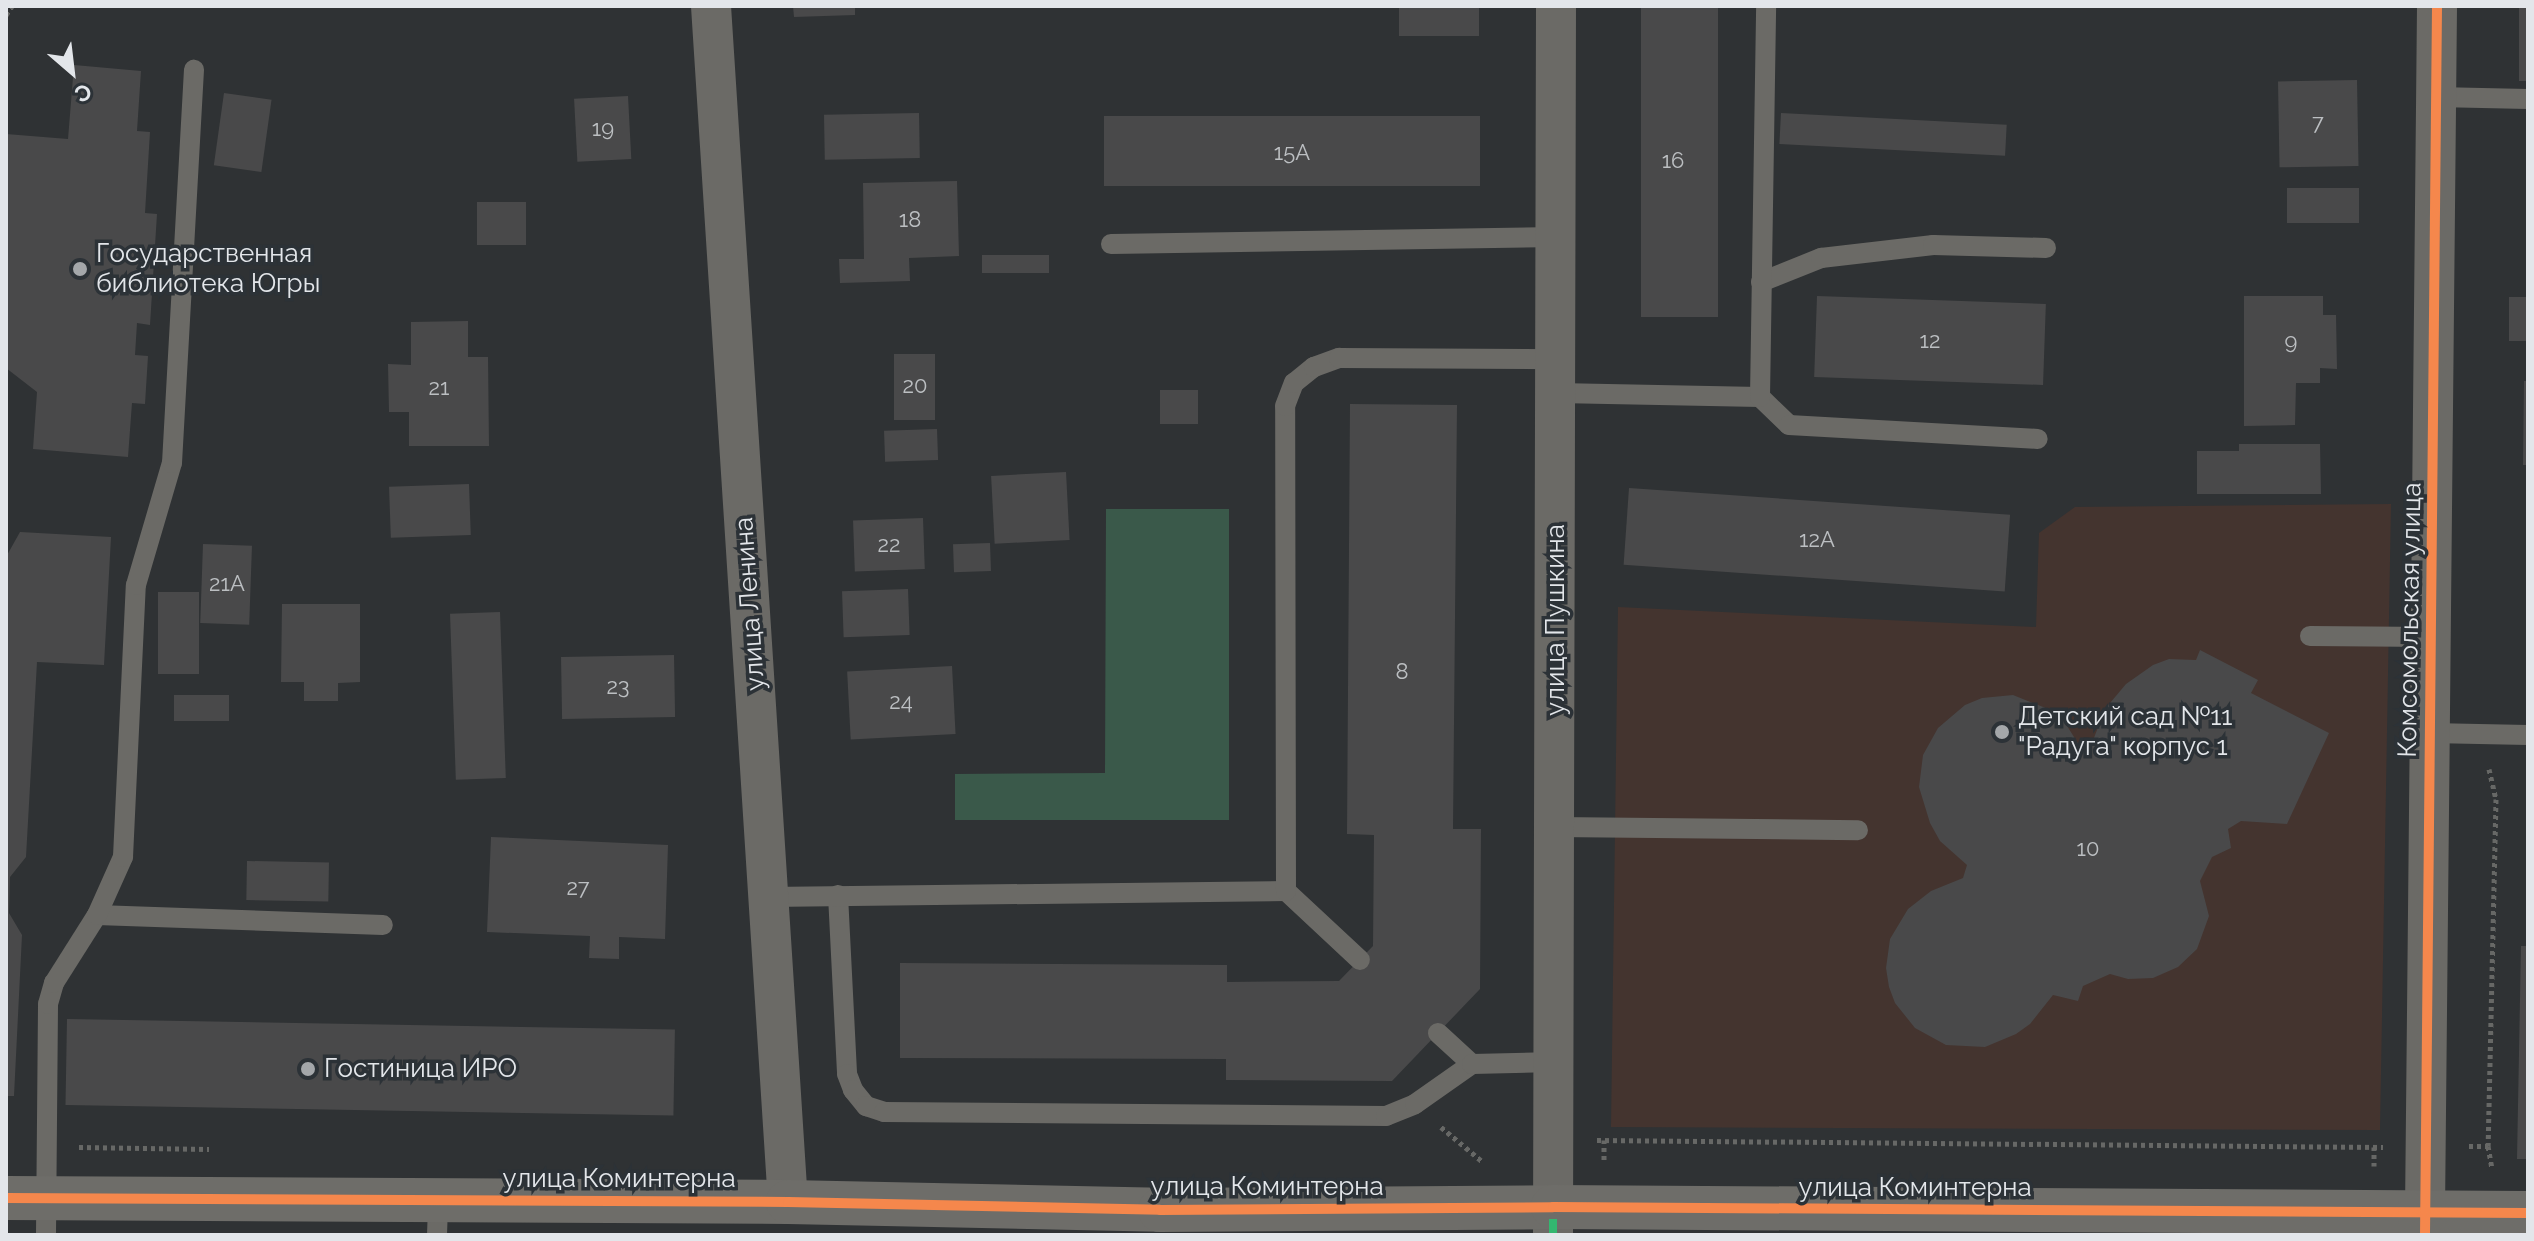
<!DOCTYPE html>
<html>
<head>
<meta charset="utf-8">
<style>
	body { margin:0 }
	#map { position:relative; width:2534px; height:1241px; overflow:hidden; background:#2f3234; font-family:Raleway,sans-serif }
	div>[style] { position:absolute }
	.education>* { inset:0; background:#44342f }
	.green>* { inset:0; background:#3a594a }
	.building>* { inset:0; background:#49494a; transform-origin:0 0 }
	.path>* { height:5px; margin-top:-2.5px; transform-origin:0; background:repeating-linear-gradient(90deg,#676866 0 4px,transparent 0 8px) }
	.lane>* { height:20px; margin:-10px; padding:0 10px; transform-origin:10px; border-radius:10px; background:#6b6a66 }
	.street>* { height:40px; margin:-20px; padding:0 20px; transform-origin:20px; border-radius:20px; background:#6b6a66 }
	.secondary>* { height:44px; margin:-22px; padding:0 22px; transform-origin:22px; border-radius:22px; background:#6e6d69 }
	.quiet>* { height:8px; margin-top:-4px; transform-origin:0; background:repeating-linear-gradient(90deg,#33b770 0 16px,transparent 0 24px) }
	.cycleway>* { height:10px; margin:-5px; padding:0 5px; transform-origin:5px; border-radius:5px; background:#f5874c }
	.dots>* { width:22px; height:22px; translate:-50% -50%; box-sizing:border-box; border:4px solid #2c3237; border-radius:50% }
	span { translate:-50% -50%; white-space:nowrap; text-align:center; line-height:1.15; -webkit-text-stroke:7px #2c3237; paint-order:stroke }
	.number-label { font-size:22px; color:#bcbfc2 }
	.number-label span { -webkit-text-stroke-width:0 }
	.poi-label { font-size:26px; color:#e3e6ea }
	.left { translate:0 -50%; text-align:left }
	.street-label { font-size:26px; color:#e3e6ea }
	.frame { position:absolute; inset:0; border:8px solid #e3e6ea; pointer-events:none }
	.north { position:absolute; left:32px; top:32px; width:80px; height:80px; -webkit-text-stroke:6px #2c3237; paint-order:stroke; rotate:152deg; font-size:22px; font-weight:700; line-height:32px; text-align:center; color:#e3e6ea }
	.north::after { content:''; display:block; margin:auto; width:28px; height:36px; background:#e3e6ea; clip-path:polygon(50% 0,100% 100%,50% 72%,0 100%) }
</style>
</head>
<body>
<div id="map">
	<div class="education">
		<i style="clip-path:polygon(2391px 504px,2380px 1130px,1611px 1127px,1618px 607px,2036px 627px,2039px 533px,2075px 507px)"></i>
	</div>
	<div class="green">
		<i style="clip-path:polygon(1106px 509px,1229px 509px,1229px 820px,955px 820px,955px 774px,1105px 773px)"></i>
	</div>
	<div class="building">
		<i style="clip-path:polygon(793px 6px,855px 6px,855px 15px,794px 17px)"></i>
		<i style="left:1399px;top:6px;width:80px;height:30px"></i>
		<i style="left:1641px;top:6px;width:77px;height:311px"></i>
		<i style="left:2519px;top:6px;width:9px;height:75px"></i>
		<i style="clip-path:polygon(74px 65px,141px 71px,137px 131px,150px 132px,145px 213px,157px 214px,150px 325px,137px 323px,135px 355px,148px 356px,145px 404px,132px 403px,128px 457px,33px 449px,37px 392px,6px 368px,6px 134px,68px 139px)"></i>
		<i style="left:2357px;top:80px;width:86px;height:79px;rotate:89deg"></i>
		<i style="left:224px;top:93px;width:48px;height:73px;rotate:8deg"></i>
		<i style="left:628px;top:96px;width:63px;height:54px;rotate:87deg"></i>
		<i style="left:919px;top:113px;width:45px;height:95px;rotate:89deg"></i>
		<i style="left:1781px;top:113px;width:226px;height:31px;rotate:3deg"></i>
		<i style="left:1480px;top:116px;width:70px;height:376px;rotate:90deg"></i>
		<i style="clip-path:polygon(957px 181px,959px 256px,909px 258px,910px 281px,840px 283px,839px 259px,864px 259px,863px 183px)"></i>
		<i style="left:2359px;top:188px;width:35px;height:72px;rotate:90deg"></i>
		<i style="left:477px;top:202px;width:49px;height:43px"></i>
		<i style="left:1049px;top:255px;width:18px;height:67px;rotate:90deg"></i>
		<i style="left:1817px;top:296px;width:229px;height:81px;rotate:2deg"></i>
		<i style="clip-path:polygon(2244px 296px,2323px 296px,2323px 315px,2336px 315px,2337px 369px,2320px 368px,2320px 383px,2296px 383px,2295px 425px,2244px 426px)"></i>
		<i style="left:2509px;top:297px;width:19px;height:44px"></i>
		<i style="clip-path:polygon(468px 321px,468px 357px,488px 357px,489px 446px,409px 446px,409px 412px,389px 412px,388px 364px,411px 365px,411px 322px)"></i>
		<i style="left:894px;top:354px;width:41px;height:66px"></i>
		<i style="clip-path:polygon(2524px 381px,2528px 381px,2528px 465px,2523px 465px)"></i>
		<i style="left:1160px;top:390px;width:38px;height:34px"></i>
		<i style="clip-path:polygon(1350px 404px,1457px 405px,1453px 829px,1481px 829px,1480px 989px,1392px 1081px,1226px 1080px,1226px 1059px,900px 1058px,900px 963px,1227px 965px,1227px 982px,1339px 981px,1373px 946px,1374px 835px,1347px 834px)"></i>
		<i style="left:937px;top:429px;width:31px;height:53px;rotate:88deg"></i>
		<i style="clip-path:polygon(2239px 444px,2320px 444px,2321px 494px,2197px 494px,2197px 451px,2239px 451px)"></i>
		<i style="left:1066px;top:472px;width:68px;height:75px;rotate:87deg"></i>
		<i style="left:469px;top:484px;width:51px;height:80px;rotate:88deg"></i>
		<i style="left:1629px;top:488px;width:382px;height:77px;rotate:4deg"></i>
		<i style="left:923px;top:518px;width:51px;height:70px;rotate:88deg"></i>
		<i style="clip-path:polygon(20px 532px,111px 537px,104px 665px,37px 662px,26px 857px,10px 877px,9px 913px,22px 935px,14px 1096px,6px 1096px,6px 557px)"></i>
		<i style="left:990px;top:543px;width:28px;height:37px;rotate:88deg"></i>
		<i style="left:203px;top:544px;width:49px;height:79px;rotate:2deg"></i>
		<i style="left:908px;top:589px;width:46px;height:66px;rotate:88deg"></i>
		<i style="left:158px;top:592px;width:41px;height:82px"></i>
		<i style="clip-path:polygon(282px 604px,360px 604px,360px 682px,338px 683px,338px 701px,304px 701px,304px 682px,281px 682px)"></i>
		<i style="left:500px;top:612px;width:166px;height:50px;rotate:88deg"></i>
		<i style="clip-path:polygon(2200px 650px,2258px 680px,2251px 693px,2329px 733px,2287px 824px,2241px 821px,2228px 829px,2231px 848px,2212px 857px,2200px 881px,2209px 916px,2197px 949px,2178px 967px,2153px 978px,2128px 979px,2110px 974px,2083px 986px,2078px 1001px,2053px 995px,2030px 1024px,2016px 1034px,1985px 1047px,1946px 1045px,1915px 1028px,1895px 1003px,1889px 987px,1886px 968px,1890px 939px,1908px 909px,1931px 891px,1963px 878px,1967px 865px,1940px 841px,1930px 823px,1919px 787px,1923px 755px,1938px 728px,1965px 705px,1982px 698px,2013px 695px,2053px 711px,2064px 721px,2079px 745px,2092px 743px,2105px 709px,2126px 684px,2153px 665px,2169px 659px,2196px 660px)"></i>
		<i style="left:674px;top:655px;width:62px;height:113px;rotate:89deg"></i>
		<i style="left:952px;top:666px;width:68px;height:105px;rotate:87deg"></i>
		<i style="left:174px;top:695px;width:55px;height:26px"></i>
		<i style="clip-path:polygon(491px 837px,668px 845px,665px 939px,619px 937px,619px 959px,589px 958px,590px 936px,487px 932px)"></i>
		<i style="left:247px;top:861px;width:82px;height:39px;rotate:1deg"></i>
		<i style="clip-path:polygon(2521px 946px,2528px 946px,2528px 1159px,2517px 1159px)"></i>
		<i style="left:67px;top:1019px;width:608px;height:86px;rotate:1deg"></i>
	</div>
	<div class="path">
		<i style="left:6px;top:15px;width:11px;rotate:-56deg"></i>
		<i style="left:2489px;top:769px;width:31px;rotate:77deg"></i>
		<i style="left:2496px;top:799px;width:347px;rotate:91.3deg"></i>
		<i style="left:2488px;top:1146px;width:23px;rotate:80deg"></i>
		<i style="left:1441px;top:1127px;width:55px;rotate:39.8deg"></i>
		<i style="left:1597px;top:1140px;width:786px;rotate:0.51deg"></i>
		<i style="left:1604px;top:1140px;width:23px;rotate:90deg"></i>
		<i style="left:2469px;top:1146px;width:19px"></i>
		<i style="left:79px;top:1147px;width:130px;rotate:0.9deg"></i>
		<i style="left:2374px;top:1166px;width:19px;rotate:-90deg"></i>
	</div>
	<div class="lane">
		<i style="left:2436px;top:97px;width:92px;rotate:1.2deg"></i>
		<i style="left:1111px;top:244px;width:447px;rotate:-0.9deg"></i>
		<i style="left:1761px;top:282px;width:65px;rotate:-21.8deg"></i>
		<i style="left:1821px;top:258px;width:113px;rotate:-6.6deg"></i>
		<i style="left:1933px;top:245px;width:113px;rotate:1.5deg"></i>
		<i style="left:1557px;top:393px;width:203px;rotate:1.1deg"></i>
		<i style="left:1760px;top:397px;width:40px;rotate:44deg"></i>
		<i style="left:1789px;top:425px;width:249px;rotate:3.2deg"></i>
		<i style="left:1760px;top:397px;width:391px;rotate:-89.1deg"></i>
		<i style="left:2310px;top:636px;width:121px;rotate:0.5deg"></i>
		<i style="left:2430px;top:733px;width:98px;rotate:1.2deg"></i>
		<i style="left:1555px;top:827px;width:303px;rotate:0.6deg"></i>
		<i style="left:1286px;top:891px;width:101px;rotate:43deg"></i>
		<i style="left:838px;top:895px;width:179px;rotate:87.1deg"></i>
		<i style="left:847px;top:1074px;width:17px;rotate:69deg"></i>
		<i style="left:853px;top:1090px;width:21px;rotate:51deg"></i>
		<i style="left:866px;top:1106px;width:19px;rotate:18deg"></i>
		<i style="left:884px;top:1112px;width:502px;rotate:0.46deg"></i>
		<i style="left:1386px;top:1116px;width:31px;rotate:-22deg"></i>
		<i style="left:1415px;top:1104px;width:70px;rotate:-35.1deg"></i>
		<i style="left:768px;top:897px;width:518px;rotate:-0.66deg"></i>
		<i style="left:1286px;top:891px;width:485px;rotate:-90.1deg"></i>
		<i style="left:1285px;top:406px;width:25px;rotate:-69deg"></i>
		<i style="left:1294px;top:383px;width:26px;rotate:-39deg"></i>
		<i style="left:1314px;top:367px;width:27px;rotate:-20deg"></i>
		<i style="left:1339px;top:358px;width:219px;rotate:0.3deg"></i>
		<i style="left:97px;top:915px;width:286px;rotate:2deg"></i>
		<i style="left:1438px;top:1033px;width:46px;rotate:42.4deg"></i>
		<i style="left:1472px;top:1064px;width:82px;rotate:-1.4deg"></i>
		<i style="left:46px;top:1235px;width:231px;rotate:-89.5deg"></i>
		<i style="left:48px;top:1004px;width:22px;rotate:-74deg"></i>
		<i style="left:54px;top:983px;width:80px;rotate:-57.7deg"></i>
		<i style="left:97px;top:915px;width:64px;rotate:-65.9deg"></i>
		<i style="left:123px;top:857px;width:272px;rotate:-87.3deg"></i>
		<i style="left:136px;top:585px;width:127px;rotate:-73.6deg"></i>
		<i style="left:172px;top:463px;width:394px;rotate:-86.8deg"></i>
		<i style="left:437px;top:1235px;width:35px;rotate:-88deg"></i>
	</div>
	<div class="street">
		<i style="left:711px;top:6px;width:1198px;rotate:86.32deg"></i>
		<i style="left:2425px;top:1213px;width:1207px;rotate:-89.43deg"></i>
		<i style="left:1553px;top:1235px;width:1229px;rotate:-89.86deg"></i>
	</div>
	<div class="secondary">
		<i style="left:6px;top:1198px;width:782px;rotate:0.29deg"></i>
		<i style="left:788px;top:1202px;width:372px;rotate:1.2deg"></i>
		<i style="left:1160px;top:1210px;width:393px;rotate:-0.4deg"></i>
		<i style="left:1553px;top:1207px;width:975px;rotate:0.35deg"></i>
	</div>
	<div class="quiet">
		<i style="left:1553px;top:1235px;width:28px;rotate:-90deg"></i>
	</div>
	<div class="cycleway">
		<i style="left:6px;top:1198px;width:782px;rotate:0.29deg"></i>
		<i style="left:788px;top:1202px;width:372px;rotate:1.2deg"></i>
		<i style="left:1160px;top:1210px;width:393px;rotate:-0.4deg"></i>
		<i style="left:1553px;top:1207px;width:975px;rotate:0.35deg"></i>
		<i style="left:2425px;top:1235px;width:1229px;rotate:-89.44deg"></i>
	</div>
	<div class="dots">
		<i style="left:80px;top:269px;background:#a4a7aa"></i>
		<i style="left:2002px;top:732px;background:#a4a7aa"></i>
		<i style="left:308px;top:1069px;background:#a4a7aa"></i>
	</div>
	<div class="number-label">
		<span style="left:2318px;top:123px">7</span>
		<span style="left:603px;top:129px">19</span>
		<span style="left:1292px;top:153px">15А</span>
		<span style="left:1673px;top:161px">16</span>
		<span style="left:910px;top:220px">18</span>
		<span style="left:1930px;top:341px">12</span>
		<span style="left:2291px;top:342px">9</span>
		<span style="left:915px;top:386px">20</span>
		<span style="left:439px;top:388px">21</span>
		<span style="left:1817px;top:540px">12А</span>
		<span style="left:889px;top:545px">22</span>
		<span style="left:227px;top:584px">21А</span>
		<span style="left:1402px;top:672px">8</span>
		<span style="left:618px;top:687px">23</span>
		<span style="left:901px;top:702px">24</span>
		<span style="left:2088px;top:849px">10</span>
		<span style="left:578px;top:888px">27</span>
	</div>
	<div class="poi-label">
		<span class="left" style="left:96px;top:269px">Государственная<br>библиотека Югры</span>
		<span class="left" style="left:2018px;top:732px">Детский сад №11<br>"Радуга" корпус 1</span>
		<span class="left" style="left:324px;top:1069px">Гостиница ИРО</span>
	</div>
	<div class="street-label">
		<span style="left:750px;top:604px;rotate:-94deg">улица Ленина</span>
		<span style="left:1556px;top:620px;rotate:-90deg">улица Пушкина</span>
		<span style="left:2410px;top:620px;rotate:-89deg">Комсомольская улица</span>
		<span style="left:619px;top:1179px">улица Коминтерна</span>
		<span style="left:1267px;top:1187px">улица Коминтерна</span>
		<span style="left:1915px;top:1188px">улица Коминтерна</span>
	</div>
	<div class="frame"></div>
	<div class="north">С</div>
</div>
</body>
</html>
